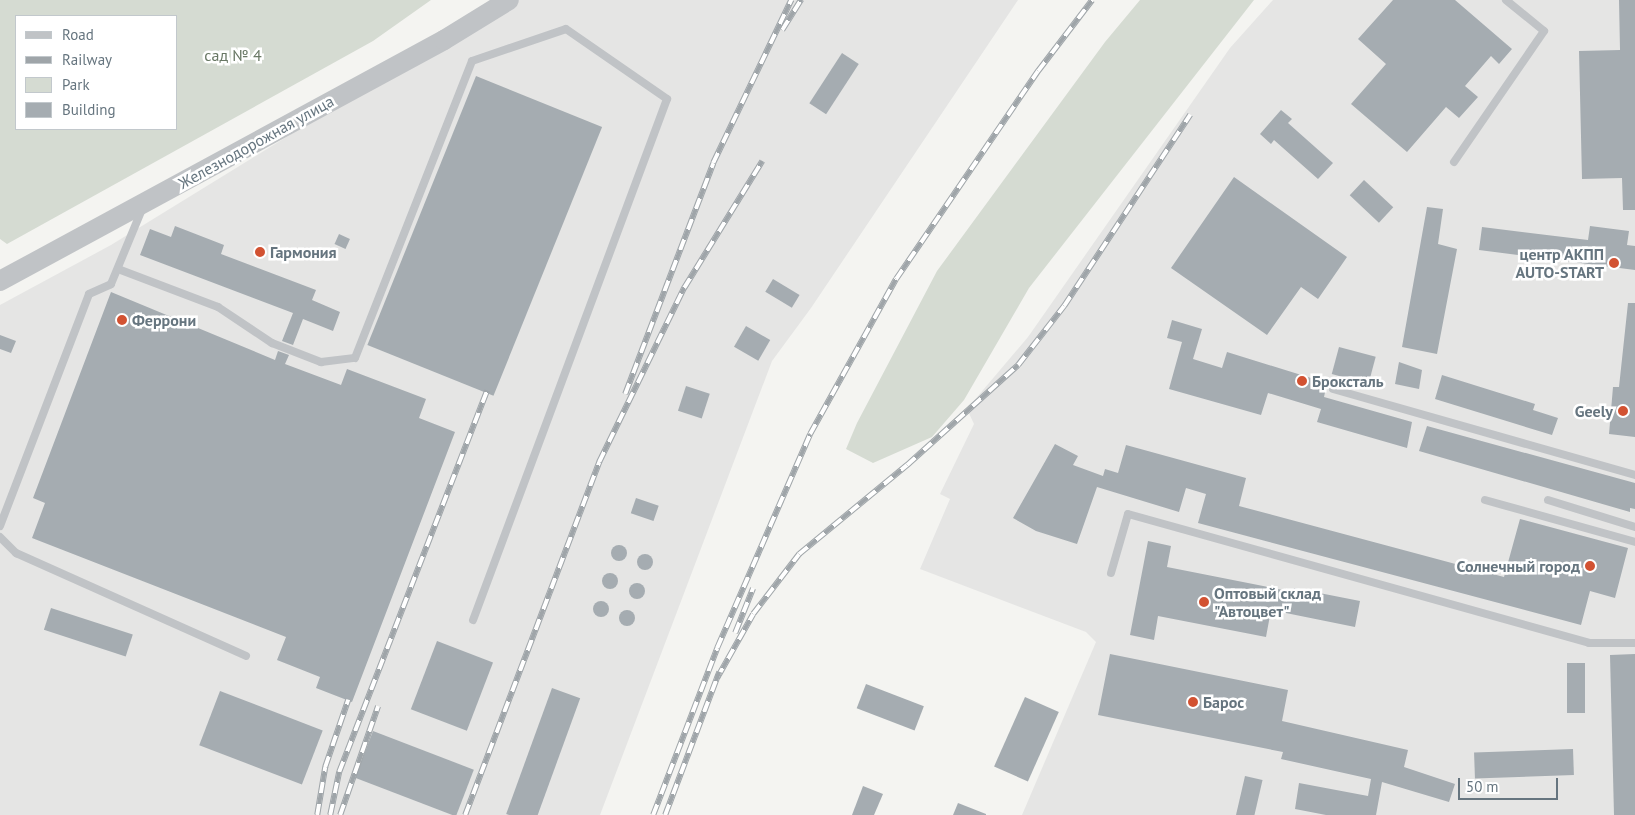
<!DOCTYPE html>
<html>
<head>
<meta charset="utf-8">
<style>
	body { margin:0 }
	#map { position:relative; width:1635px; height:815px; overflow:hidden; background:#f4f4f1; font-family:"PT Sans",sans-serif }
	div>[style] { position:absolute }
	.built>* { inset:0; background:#e5e5e4 }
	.green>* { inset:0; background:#d5dbd2 }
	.building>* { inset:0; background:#a5acb1; transform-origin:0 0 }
	.round { border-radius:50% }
	.service>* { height:8px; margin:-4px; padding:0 4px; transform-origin:4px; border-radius:4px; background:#c0c3c6 }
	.tertiary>* { height:20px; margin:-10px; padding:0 10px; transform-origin:10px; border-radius:10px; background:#c0c3c6 }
	.rail>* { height:5.5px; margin-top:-2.75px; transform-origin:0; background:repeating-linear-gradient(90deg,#fff 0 11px,#9fa5a9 0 22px); box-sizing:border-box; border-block:1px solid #9fa5a9 }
	.dots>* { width:14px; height:14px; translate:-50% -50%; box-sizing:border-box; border:2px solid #fff; border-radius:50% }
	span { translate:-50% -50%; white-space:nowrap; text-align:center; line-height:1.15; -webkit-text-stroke:5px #fff; paint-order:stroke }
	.park-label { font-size:16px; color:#687764 }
	.street-label { font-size:16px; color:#66757f }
	.poi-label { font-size:16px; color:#66757f; font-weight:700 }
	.left { translate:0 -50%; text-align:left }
	.right { translate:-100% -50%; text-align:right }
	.legend { position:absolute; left:15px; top:15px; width:162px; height:115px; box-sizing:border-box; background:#fff; border:1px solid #c2c8cc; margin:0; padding:6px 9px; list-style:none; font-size:15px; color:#66757f }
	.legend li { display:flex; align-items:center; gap:10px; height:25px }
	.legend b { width:25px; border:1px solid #c2c8cc }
	.scale { position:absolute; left:1458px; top:778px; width:100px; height:22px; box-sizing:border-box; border:2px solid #66757f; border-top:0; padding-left:6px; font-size:15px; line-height:18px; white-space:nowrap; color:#66757f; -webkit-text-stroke:4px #fff; paint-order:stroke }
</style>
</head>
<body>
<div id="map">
	<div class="built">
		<i style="clip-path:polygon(503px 0,1018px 0,811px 308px,772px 361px,600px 815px,0 815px,0 305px,111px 245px,444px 40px)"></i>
		<i style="clip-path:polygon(1273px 0,1635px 0,1635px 815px,1022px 815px,1096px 642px,1086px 632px,920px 569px,950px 499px,940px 494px,974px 424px,967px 409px,1028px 337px,1230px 48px)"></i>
	</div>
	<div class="green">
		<i style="clip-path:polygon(evenodd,0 0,431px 0,373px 41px,7px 244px,0 239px,0 0,176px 16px,176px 129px,16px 129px,16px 16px,176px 16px)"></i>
		<i style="clip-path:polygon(1140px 0,1254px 0,1029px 288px,964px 400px,932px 437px,873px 463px,846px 449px,857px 423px,937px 271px,1105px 42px)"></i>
	</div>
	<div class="building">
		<i style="clip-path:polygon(1393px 0,1455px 0,1512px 49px,1499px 64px,1491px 56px,1465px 86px,1478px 97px,1459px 118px,1446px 107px,1407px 152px,1351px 104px,1386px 64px,1358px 39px)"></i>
		<i style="clip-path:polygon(1619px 0,1635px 0,1635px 210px,1623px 210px,1622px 178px,1582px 179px,1579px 51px,1620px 50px)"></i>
		<i style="left:842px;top:53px;width:20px;height:60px;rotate:33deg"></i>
		<i style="left:476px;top:76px;width:136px;height:290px;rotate:22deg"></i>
		<i style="clip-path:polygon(1281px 110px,1292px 119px,1288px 123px,1333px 163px,1318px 179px,1274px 140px,1271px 144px,1260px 134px)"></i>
		<i style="clip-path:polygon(1234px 177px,1347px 257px,1318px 299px,1301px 287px,1267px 335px,1171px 268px)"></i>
		<i style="left:1364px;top:180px;width:40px;height:21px;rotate:43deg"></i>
		<i style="clip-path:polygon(1427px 207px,1443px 209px,1438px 244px,1457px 249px,1437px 354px,1402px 347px)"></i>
		<i style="clip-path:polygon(175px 226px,224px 245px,221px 254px,316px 290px,312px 300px,340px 312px,333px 331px,303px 319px,293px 345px,282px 341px,293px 313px,140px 255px,150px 229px,171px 237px)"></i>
		<i style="clip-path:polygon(1590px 226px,1629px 231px,1627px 245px,1635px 246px,1635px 270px,1479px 250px,1482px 227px,1588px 240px)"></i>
		<i style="left:339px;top:234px;width:12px;height:11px;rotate:24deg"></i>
		<i style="left:773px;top:279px;width:31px;height:15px;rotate:31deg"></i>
		<i style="clip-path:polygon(111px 292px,275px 360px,278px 351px,289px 355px,285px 364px,341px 385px,347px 369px,426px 399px,419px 418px,455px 432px,352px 702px,316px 688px,320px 677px,277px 660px,286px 637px,32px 538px,45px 503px,33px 498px)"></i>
		<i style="clip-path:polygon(1628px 303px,1635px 303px,1635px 437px,1609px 434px,1613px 387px,1619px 387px)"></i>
		<i style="clip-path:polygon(1172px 320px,1202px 329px,1193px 359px,1222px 368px,1227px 352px,1327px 383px,1324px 397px,1412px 422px,1407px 448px,1317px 422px,1321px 409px,1268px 393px,1261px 415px,1169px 389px,1182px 342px,1167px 338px)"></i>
		<i style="left:746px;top:326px;width:28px;height:24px;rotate:30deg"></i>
		<i style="clip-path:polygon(0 335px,16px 341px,11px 353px,0 349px)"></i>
		<i style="left:1339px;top:347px;width:38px;height:28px;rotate:15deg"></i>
		<i style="clip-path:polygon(1399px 362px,1422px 370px,1419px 389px,1395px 384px)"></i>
		<i style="clip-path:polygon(1442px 375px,1535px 404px,1533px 410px,1558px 418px,1552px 435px,1435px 399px)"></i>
		<i style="left:686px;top:386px;width:25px;height:26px;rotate:18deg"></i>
		<i style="clip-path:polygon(1427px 426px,1635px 483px,1635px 509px,1630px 508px,1630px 512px,1419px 451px)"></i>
		<i style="clip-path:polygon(1055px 444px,1078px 456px,1073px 465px,1103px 476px,1105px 469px,1118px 473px,1126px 445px,1246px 478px,1239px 506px,1504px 577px,1520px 519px,1628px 548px,1615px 598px,1590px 591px,1581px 625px,1198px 523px,1206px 494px,1186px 488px,1179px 512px,1097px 487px,1077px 544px,1036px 531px,1013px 518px)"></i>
		<i style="left:636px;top:498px;width:24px;height:16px;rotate:19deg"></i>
		<i style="clip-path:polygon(1148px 541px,1171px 546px,1167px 567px,1293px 592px,1294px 588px,1360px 601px,1355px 627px,1271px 610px,1266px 637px,1158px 616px,1154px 640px,1130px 635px)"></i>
		<i class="round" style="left:611px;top:545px;width:16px;height:16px"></i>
		<i class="round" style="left:637px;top:554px;width:16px;height:16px"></i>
		<i class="round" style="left:602px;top:573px;width:16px;height:16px"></i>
		<i class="round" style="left:629px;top:583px;width:16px;height:16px"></i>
		<i class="round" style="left:593px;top:601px;width:16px;height:16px"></i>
		<i style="left:51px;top:608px;width:86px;height:23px;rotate:18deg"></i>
		<i class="round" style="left:619px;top:610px;width:16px;height:16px"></i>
		<i style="left:437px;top:641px;width:60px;height:73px;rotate:21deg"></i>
		<i style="clip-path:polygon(1110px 654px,1288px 690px,1282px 721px,1408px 750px,1404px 767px,1455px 784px,1449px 802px,1382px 782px,1376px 815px,1326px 815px,1295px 809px,1299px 783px,1368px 796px,1371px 779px,1281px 759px,1283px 752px,1098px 715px)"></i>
		<i style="clip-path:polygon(1635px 654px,1635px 815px,1614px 815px,1610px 655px)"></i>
		<i style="left:1567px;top:663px;width:18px;height:50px"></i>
		<i style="left:866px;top:684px;width:62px;height:26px;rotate:21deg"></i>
		<i style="left:552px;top:688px;width:30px;height:134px;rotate:20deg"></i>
		<i style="left:220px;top:691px;width:110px;height:58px;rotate:21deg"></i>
		<i style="left:1025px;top:697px;width:37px;height:76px;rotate:24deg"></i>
		<i style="left:373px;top:731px;width:108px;height:50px;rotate:21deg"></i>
		<i style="left:1573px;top:749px;width:26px;height:99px;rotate:88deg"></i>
		<i style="left:1245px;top:776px;width:18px;height:40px;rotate:13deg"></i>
		<i style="clip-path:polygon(863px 786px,883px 794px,874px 815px,852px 815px)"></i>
		<i style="clip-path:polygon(958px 803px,986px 814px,986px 815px,953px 815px)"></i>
	</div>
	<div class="service">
		<i style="left:1454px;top:162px;width:159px;rotate:-55.5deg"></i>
		<i style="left:1544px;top:31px;width:49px;rotate:-140.8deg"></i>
		<i style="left:118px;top:269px;width:107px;rotate:20.8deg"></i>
		<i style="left:218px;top:307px;width:65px;rotate:33.7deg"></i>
		<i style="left:272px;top:343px;width:53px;rotate:21.2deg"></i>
		<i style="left:321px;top:362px;width:34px;rotate:-7deg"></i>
		<i style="left:355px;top:358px;width:319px;rotate:-68.5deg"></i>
		<i style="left:472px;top:61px;width:99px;rotate:-18.8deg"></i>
		<i style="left:566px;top:29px;width:123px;rotate:34.7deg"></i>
		<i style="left:667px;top:99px;width:556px;rotate:110.42deg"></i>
		<i style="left:1333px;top:389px;width:314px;rotate:15.9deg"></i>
		<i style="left:1485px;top:500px;width:156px;rotate:15.6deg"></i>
		<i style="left:1548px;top:500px;width:91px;rotate:17.2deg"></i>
		<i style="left:0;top:526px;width:248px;rotate:-69deg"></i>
		<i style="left:89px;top:294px;width:24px;rotate:-24deg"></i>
		<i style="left:111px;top:284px;width:81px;rotate:-67.5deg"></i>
		<i style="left:0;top:537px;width:23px;rotate:45deg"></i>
		<i style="left:16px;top:553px;width:252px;rotate:24.1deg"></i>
		<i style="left:1111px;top:573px;width:61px;rotate:-73.9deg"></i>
		<i style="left:1128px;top:514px;width:479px;rotate:15.6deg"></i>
		<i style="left:1589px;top:643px;width:46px"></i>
	</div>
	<div class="tertiary">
		<i style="left:0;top:281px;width:505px;rotate:-28.49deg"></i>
		<i style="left:444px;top:40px;width:76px;rotate:-31.6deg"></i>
	</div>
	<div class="rail">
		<i style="left:782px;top:30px;width:36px;rotate:-58deg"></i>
		<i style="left:625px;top:394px;width:247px;rotate:-69.1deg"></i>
		<i style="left:713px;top:163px;width:181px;rotate:-64.4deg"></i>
		<i style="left:735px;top:633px;width:48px;rotate:-68.2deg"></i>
		<i style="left:717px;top:678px;width:73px;rotate:-60.6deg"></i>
		<i style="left:753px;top:614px;width:76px;rotate:-52.5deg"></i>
		<i style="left:799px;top:554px;width:140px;rotate:-39.5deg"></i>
		<i style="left:907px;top:465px;width:149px;rotate:-42deg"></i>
		<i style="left:1018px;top:365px;width:75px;rotate:-52.1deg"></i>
		<i style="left:1064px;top:306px;width:229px;rotate:-56.6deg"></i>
		<i style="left:317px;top:815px;width:49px;rotate:-80.5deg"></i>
		<i style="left:325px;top:767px;width:71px;rotate:-71.1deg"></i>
		<i style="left:330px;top:815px;width:44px;rotate:-78.2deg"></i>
		<i style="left:339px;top:772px;width:409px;rotate:-68.8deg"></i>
		<i style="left:340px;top:815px;width:115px;rotate:-70.8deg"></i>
		<i style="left:465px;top:815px;width:378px;rotate:-69.2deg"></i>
		<i style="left:599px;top:462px;width:194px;rotate:-64deg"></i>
		<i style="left:684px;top:288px;width:149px;rotate:-58.4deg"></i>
		<i style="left:653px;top:815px;width:179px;rotate:-69deg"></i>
		<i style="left:717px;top:648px;width:233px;rotate:-66.5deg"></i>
		<i style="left:810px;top:434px;width:177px;rotate:-61deg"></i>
		<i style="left:896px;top:279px;width:252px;rotate:-55.7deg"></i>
		<i style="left:1038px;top:71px;width:89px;rotate:-52.7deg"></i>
		<i style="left:665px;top:815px;width:153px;rotate:-69.3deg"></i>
	</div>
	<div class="dots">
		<i style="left:260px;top:252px;background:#d25232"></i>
		<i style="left:1614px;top:263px;background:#d25232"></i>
		<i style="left:122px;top:320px;background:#d25232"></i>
		<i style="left:1302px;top:381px;background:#d25232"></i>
		<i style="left:1623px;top:411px;background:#d25232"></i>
		<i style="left:1590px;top:566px;background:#d25232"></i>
		<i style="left:1204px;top:602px;background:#d25232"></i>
		<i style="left:1193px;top:702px;background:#d25232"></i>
	</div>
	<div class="park-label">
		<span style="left:233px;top:55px">сад № 4</span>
	</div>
	<div class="street-label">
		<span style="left:256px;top:142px;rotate:-29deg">Железнодорожная улица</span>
	</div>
	<div class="poi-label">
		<span class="left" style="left:270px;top:252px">Гармония</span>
		<span class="right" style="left:1604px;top:263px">центр АКПП<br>AUTO-START</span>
		<span class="left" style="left:132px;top:320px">Феррони</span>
		<span class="left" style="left:1312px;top:381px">Броксталь</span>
		<span class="right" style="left:1613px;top:411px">Geely</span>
		<span class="right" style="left:1580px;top:566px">Солнечный город</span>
		<span class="left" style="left:1214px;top:602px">Оптовый склад<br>"Автоцвет"</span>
		<span class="left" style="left:1203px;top:702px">Барос</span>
	</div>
	<ul class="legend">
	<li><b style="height:6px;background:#c0c3c6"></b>Road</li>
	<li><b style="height:6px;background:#9fa5a9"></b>Railway</li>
	<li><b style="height:14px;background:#d5dbd2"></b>Park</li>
	<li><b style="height:14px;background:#a5acb1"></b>Building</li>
	</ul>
	<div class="scale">50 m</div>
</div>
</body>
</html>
